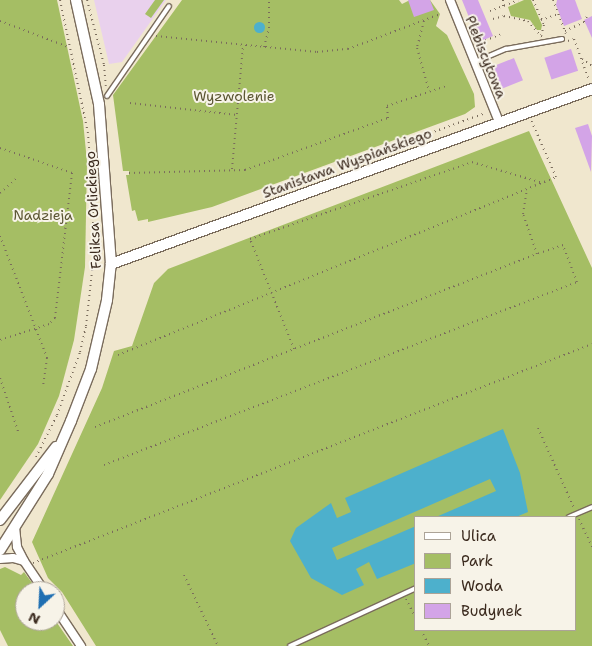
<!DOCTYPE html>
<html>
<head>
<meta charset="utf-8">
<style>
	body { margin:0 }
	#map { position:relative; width:592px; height:646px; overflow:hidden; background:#f0e7ce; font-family:"Shantell Sans",sans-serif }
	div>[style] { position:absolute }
	.built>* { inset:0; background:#e9d1ed }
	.green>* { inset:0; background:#a5be64 }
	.water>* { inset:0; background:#4db0cc }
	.round { border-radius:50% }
	.building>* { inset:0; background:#d3a4e7; transform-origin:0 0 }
	.path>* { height:2px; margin-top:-1px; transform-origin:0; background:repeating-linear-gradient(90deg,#7a6c5c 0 1px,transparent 0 5px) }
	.roads { filter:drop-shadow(1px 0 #7a6c5c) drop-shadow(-1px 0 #7a6c5c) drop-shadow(0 1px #7a6c5c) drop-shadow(0 -1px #7a6c5c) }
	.service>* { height:4px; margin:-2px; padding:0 2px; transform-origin:2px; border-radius:2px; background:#fff }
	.minor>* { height:8px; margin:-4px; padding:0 4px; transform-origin:4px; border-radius:4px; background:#fff }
	.tertiary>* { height:10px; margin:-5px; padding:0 5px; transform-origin:5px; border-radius:5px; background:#fff }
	span { translate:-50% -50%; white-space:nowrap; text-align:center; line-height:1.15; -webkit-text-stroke:4px #f7f3e8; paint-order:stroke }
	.street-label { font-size:14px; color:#3b2a1e }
	.park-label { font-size:14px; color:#5b5633 }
	.legend { position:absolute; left:414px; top:516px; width:162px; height:115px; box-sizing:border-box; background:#f7f3e8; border:1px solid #aca397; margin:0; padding:6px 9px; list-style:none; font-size:15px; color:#3b2a1e }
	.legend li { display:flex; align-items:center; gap:10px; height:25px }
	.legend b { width:25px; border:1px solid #aca397 }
	.north { position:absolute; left:15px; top:581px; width:50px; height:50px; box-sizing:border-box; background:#f7f3e8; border:1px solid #aca397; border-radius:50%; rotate:205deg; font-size:14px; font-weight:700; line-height:20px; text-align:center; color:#3b2a1e }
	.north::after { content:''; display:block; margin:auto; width:18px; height:22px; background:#1f6fb2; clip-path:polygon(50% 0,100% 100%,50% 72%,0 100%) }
</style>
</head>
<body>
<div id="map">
	<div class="built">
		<i style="clip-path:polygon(94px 0,166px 0,122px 62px,109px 64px)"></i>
	</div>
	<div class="green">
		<i style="clip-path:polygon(0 0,57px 0,83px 121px,87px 162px,85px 267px,74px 340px,59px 396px,38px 444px,0 500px)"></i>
		<i style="clip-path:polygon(155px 0,164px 0,151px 18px,145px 14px)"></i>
		<i style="clip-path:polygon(182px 0,399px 0,402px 4px,410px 0,430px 0,440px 14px,436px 26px,447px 35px,474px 94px,475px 107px,465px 114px,212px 207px,148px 222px,148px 219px,138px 221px,135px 210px,132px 211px,126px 175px,129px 175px,129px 171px,123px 171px,113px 95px)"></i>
		<i style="clip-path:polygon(524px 0,531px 0,542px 25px,541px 30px,537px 30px,530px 20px,511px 16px,508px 7px)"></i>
		<i style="clip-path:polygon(evenodd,529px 131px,592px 268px,592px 646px,96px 646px,62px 592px,48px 578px,32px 542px,102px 388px,114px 351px,132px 346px,154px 283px,168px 269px,529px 131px,416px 517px,576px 517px,576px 630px,416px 630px,416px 517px)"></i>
		<i style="clip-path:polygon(5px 567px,21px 575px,24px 572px,38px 591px,25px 591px,25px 621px,55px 620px,73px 646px,8px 646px,0 630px,0 569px)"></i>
	</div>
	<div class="water">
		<i class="round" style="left:253.5px;top:21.5px;width:11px;height:11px"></i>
		<i style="clip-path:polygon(503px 429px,520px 473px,528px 512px,516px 517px,436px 517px,496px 491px,490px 479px,332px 548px,337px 560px,416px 526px,416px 563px,377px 579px,369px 562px,356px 569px,364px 585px,342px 595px,311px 578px,290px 541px,296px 528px,331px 503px,337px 518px,351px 512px,345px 498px)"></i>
	</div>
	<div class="building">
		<i style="clip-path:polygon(408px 0,430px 0,434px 10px,414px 17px)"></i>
		<i style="clip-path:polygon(462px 0,478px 0,493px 36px,479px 42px)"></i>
		<i style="clip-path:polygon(557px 0,575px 0,582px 19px,564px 26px,556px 5px)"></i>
		<i style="clip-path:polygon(592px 16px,592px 38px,584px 20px)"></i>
		<i style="left:571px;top:49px;width:23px;height:28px;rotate:72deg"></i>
		<i style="left:514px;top:58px;width:24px;height:27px;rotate:68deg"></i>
		<i style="clip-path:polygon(588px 124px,592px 136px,591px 172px,575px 128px)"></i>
	</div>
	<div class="path">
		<i style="left:87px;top:0;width:67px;rotate:75.3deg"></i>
		<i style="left:104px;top:65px;width:21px;rotate:85deg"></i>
		<i style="left:503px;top:0;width:6px;rotate:90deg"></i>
		<i style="left:533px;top:0;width:27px;rotate:66deg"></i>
		<i style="left:544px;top:25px;width:11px;rotate:105deg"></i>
		<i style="left:553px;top:0;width:36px;rotate:69deg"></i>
		<i style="left:490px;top:11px;width:30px;rotate:-21deg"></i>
		<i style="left:493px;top:19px;width:11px;rotate:-15deg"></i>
		<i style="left:504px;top:16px;width:25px;rotate:12deg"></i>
		<i style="left:528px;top:21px;width:21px;rotate:49deg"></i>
		<i style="left:541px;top:20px;width:18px;rotate:-19deg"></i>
		<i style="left:0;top:21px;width:73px;rotate:20.9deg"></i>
		<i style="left:424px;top:21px;width:28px;rotate:105deg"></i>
		<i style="left:417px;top:48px;width:45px;rotate:74.4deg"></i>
		<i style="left:565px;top:31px;width:21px;rotate:-25deg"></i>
		<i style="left:584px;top:22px;width:9px;rotate:-63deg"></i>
		<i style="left:156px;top:36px;width:162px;rotate:5.7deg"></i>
		<i style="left:317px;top:52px;width:31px;rotate:-6deg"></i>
		<i style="left:348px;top:49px;width:98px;rotate:-20.8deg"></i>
		<i style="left:568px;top:41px;width:6px;rotate:-18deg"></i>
		<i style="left:574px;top:39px;width:44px;rotate:69.9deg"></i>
		<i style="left:476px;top:44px;width:26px;rotate:-21deg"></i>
		<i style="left:264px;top:47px;width:20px;rotate:-75deg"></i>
		<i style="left:269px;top:28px;width:28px;rotate:-90deg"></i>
		<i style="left:582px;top:59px;width:12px;rotate:35deg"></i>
		<i style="left:130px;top:103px;width:108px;rotate:6.4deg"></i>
		<i style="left:0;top:148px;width:76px;rotate:19.1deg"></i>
		<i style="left:72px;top:173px;width:146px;rotate:96.7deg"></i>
		<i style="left:55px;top:318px;width:8px;rotate:135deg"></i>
		<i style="left:49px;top:324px;width:52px;rotate:161.9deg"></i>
		<i style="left:364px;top:157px;width:127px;rotate:-19.9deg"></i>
		<i style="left:232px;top:169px;width:124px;rotate:-84.9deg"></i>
		<i style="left:129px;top:173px;width:116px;rotate:-1.5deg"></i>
		<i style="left:245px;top:170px;width:152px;rotate:-20deg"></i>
		<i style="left:388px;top:118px;width:12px;rotate:-95deg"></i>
		<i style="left:387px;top:106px;width:62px;rotate:-18.7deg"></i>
		<i style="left:0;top:193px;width:24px;rotate:-42deg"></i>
		<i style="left:0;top:236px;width:131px;rotate:68.9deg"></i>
		<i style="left:47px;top:358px;width:30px;rotate:98deg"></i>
		<i style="left:294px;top:349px;width:118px;rotate:-111.8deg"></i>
		<i style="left:250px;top:239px;width:235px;rotate:-19.1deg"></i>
		<i style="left:472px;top:162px;width:74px;rotate:16.5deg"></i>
		<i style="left:118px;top:355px;width:473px;rotate:-22.1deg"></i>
		<i style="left:556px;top:177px;width:62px;rotate:-113.7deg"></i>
		<i style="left:0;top:378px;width:59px;rotate:71.3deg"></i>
		<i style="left:95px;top:427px;width:475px;rotate:-21.4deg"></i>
		<i style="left:537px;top:254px;width:42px;rotate:-109.3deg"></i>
		<i style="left:523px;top:214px;width:24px;rotate:-81deg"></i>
		<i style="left:538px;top:428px;width:88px;rotate:65.8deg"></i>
		<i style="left:36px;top:457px;width:47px;rotate:-63.4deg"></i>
		<i style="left:57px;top:415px;width:67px;rotate:-69.9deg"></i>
		<i style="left:80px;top:352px;width:27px;rotate:-77deg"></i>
		<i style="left:86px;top:326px;width:63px;rotate:-83.7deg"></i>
		<i style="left:93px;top:263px;width:60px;rotate:-90deg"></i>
		<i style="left:93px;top:203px;width:70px;rotate:-94.1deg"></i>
		<i style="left:88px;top:133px;width:136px;rotate:-101.9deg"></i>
		<i style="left:104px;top:465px;width:507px;rotate:-21.15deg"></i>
		<i style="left:577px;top:282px;width:40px;rotate:-111deg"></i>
		<i style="left:563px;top:245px;width:28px;rotate:161deg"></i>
		<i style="left:579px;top:519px;width:31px;rotate:65deg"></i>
		<i style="left:33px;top:563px;width:600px;rotate:-21.39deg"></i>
		<i style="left:184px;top:575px;width:79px;rotate:64.4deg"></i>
		<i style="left:406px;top:599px;width:22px;rotate:63deg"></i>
		<i style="left:421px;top:630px;width:18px;rotate:63deg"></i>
	</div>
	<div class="roads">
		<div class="service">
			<i style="left:475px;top:62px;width:34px;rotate:-23deg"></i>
			<i style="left:506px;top:49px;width:57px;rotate:-10.1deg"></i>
			<i style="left:107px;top:96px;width:109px;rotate:-55.4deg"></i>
			<i style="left:569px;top:517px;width:25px;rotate:-23deg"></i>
			<i style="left:290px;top:646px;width:139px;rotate:-24.7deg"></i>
		</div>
		<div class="minor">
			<i style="left:450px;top:0;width:131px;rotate:68.1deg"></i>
			<i style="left:15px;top:527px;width:20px;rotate:84deg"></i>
			<i style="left:17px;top:547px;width:16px;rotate:63deg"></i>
			<i style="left:24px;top:561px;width:36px;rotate:56deg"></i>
			<i style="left:0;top:559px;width:13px;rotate:-4deg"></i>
			<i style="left:13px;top:558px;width:11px;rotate:15deg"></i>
			<i style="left:55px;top:607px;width:47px;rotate:56.3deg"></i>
		</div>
		<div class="tertiary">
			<i style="left:111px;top:264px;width:512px;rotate:-19.99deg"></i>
			<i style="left:0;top:520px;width:92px;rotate:-52.5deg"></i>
			<i style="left:0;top:550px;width:90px;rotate:-57.7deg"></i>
			<i style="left:48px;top:474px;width:58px;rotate:-66.5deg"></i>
			<i style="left:71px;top:421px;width:56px;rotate:-69deg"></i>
			<i style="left:91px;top:369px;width:71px;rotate:-76.9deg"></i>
			<i style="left:107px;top:300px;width:36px;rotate:-84deg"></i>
			<i style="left:111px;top:264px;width:160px;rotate:-94.3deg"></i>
			<i style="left:99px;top:104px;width:107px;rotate:-102.5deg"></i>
		</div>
	</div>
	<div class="street-label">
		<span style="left:486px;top:57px;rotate:68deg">Plebiscytowa</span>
		<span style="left:347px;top:163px;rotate:-20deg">Stanisława Wyspiańskiego</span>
		<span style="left:93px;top:210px;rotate:-93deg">Feliksa Orlickiego</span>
	</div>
	<div class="park-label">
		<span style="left:234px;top:96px">Wyzwolenie</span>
		<span style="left:43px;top:215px">Nadzieja</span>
	</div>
	<ul class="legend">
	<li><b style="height:6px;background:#fff"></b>Ulica</li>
	<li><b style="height:14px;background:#a5be64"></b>Park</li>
	<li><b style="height:14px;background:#4db0cc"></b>Woda</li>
	<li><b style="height:14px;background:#d3a4e7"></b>Budynek</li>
	</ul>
	<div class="north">N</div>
</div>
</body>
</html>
